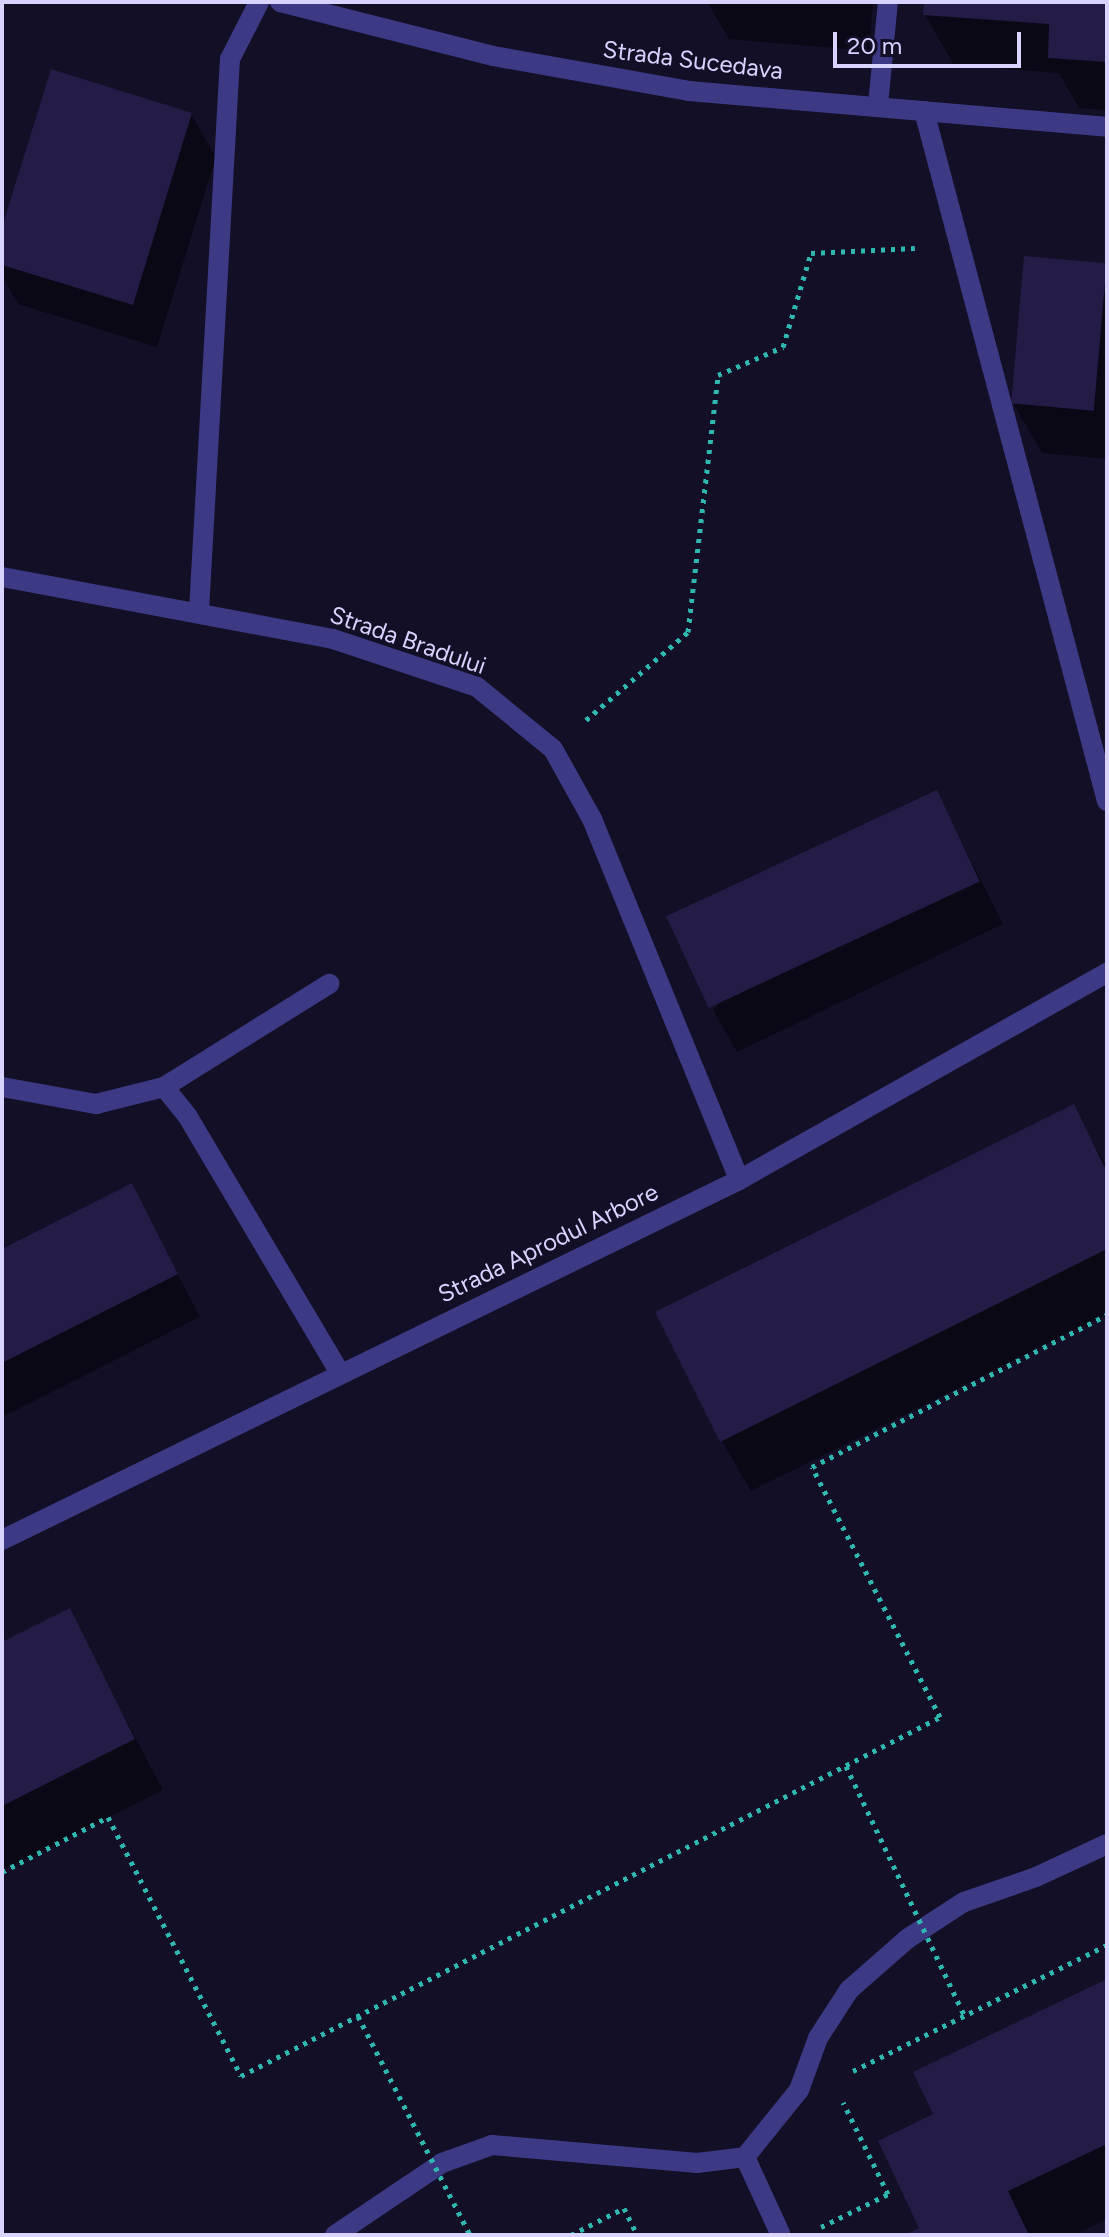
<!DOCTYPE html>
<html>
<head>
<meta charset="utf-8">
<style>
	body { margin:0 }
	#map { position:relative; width:1109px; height:2237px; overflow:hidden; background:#130f26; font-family:Figtree,sans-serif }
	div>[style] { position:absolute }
	.shadow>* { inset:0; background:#0007 }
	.building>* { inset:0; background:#241b47; transform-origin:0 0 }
	.path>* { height:5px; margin-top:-2.5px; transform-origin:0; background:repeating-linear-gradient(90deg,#2fb8b0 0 4px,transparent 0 10px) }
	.service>* { height:20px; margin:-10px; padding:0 10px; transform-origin:10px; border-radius:10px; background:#3d3a85 }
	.pedestrian>* { height:20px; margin:-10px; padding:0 10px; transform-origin:10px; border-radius:10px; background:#3d3a85 }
	.minor>* { height:20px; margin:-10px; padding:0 10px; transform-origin:10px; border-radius:10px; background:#3d3a85 }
	.tertiary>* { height:20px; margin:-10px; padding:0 10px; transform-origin:10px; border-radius:10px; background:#3d3a85 }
	.path-bridge>* { height:5px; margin-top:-2.5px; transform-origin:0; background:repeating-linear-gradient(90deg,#2fb8b0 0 4px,transparent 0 10px) }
	span { translate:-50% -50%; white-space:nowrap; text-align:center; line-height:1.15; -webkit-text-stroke:6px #130f26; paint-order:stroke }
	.street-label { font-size:24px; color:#d9d4ff }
	.frame { position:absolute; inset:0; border:4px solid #d9d4ff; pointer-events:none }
	.scale { position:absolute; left:833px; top:32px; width:188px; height:36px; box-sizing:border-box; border:4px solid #d9d4ff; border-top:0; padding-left:10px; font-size:24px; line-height:28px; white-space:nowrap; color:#d9d4ff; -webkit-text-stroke:6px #130f26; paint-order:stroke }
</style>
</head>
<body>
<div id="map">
	<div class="shadow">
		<i style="clip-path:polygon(707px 2px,873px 2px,869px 51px,729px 39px)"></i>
		<i style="clip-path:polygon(926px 2px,1107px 2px,1107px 110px,1079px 108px,1059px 73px,954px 65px,925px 15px)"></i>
		<i style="clip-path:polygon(191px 114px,216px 157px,157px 347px,18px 304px,2px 276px,2px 234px)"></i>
		<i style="clip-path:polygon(1107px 265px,1107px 459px,1042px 453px,1013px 403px)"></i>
		<i style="clip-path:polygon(936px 793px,1003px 924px,737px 1052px,713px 1010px)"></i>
		<i style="clip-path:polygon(1073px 1107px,1107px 1167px,1107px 1314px,751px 1491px,722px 1441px)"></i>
		<i style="clip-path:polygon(131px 1186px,200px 1317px,2px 1417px,2px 1252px)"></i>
		<i style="clip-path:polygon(69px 1611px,163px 1790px,2px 1871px,2px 1645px)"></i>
		<i style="clip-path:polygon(1107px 1981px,1107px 2219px,1074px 2235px,910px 2235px,922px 2229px,935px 2115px)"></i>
	</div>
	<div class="building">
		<i style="clip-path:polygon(924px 2px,1107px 2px,1107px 62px,1048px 58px,1049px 24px,923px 15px)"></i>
		<i style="clip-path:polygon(51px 69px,192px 113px,133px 305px,2px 265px,2px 227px)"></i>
		<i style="left:1024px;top:256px;width:83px;height:148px;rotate:5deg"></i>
		<i style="left:937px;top:790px;width:101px;height:299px;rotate:65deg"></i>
		<i style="clip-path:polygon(1074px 1104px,1107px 1172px,1107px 1249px,720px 1442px,655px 1312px)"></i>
		<i style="clip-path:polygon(132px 1183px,178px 1274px,2px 1363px,2px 1249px)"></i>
		<i style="clip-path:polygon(70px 1608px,135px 1739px,2px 1806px,2px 1642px)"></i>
		<i style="clip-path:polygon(1107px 1979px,1107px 2144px,1008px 2191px,1029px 2235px,905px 2235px,919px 2228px,878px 2141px,933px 2114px,913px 2072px)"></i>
	</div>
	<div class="path">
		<i style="left:586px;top:720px;width:135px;rotate:-40.8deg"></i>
		<i style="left:688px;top:632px;width:259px;rotate:-83.3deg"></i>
		<i style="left:718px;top:375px;width:71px;rotate:-23.3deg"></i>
		<i style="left:783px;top:347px;width:98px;rotate:-73.4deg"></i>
		<i style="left:811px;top:253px;width:104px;rotate:-2.8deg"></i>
		<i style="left:2px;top:1872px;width:119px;rotate:-27.4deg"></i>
		<i style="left:108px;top:1817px;width:291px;rotate:62.8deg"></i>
		<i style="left:241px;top:2076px;width:786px;rotate:-27.18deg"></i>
		<i style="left:940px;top:1717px;width:281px;rotate:-117.1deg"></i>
		<i style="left:812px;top:1467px;width:332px;rotate:-27.3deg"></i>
		<i style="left:853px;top:2071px;width:284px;rotate:-26.4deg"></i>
		<i style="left:821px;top:2227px;width:75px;rotate:-26.2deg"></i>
		<i style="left:888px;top:2194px;width:102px;rotate:-116.1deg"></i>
		<i style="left:571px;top:2235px;width:59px;rotate:-27deg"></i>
		<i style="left:624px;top:2208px;width:30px;rotate:64deg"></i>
	</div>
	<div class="service">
		<i style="left:878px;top:105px;width:103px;rotate:-84.5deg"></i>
		<i style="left:924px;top:111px;width:714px;rotate:75.15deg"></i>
		<i style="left:2px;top:1087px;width:96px;rotate:10.3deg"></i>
		<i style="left:96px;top:1104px;width:70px;rotate:-14deg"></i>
		<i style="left:164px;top:1087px;width:195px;rotate:-32deg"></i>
		<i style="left:164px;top:1087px;width:38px;rotate:51deg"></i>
		<i style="left:188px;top:1117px;width:295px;rotate:59.3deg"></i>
	</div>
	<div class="pedestrian">
		<i style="left:745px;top:2157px;width:84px;rotate:65.3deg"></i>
		<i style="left:335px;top:2235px;width:129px;rotate:-33.9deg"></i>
		<i style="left:442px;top:2163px;width:53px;rotate:-19.8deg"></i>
		<i style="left:492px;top:2145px;width:206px;rotate:5deg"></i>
		<i style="left:697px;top:2163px;width:48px;rotate:-7.1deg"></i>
		<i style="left:745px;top:2157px;width:86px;rotate:-51.1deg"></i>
		<i style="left:799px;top:2090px;width:55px;rotate:-69.9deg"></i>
		<i style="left:818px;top:2038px;width:57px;rotate:-57.1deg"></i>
		<i style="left:849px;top:1990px;width:77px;rotate:-41.3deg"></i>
		<i style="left:907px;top:1939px;width:68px;rotate:-33deg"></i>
		<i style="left:964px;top:1902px;width:76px;rotate:-19.1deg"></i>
		<i style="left:1036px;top:1877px;width:78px;rotate:-24.9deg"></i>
	</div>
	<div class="minor">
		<i style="left:2px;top:577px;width:337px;rotate:10.6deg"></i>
		<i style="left:333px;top:639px;width:152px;rotate:18.4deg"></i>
		<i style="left:477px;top:687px;width:98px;rotate:39.2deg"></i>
		<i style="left:553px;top:749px;width:80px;rotate:60.9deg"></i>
		<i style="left:592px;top:819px;width:390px;rotate:67.8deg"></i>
		<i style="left:199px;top:611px;width:553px;rotate:-86.79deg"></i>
		<i style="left:230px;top:59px;width:64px;rotate:-63deg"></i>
		<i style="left:2px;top:1540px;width:820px;rotate:-26.03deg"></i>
		<i style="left:739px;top:1180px;width:422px;rotate:-29.4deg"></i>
	</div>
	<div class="tertiary">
		<i style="left:280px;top:2px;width:220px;rotate:14.2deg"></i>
		<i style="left:493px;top:56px;width:199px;rotate:10.1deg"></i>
		<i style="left:689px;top:91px;width:420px;rotate:4.9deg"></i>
	</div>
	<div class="path-bridge">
		<i style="left:846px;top:1766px;width:276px;rotate:64.6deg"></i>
		<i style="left:358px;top:2016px;width:246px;rotate:62.9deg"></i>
	</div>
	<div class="street-label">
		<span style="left:693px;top:60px;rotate:7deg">Strada Sucedava</span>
		<span style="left:408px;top:640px;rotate:19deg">Strada Bradului</span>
		<span style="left:548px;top:1243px;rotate:-26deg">Strada Aprodul Arbore</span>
	</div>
	<div class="frame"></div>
	<div class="scale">20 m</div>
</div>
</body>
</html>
